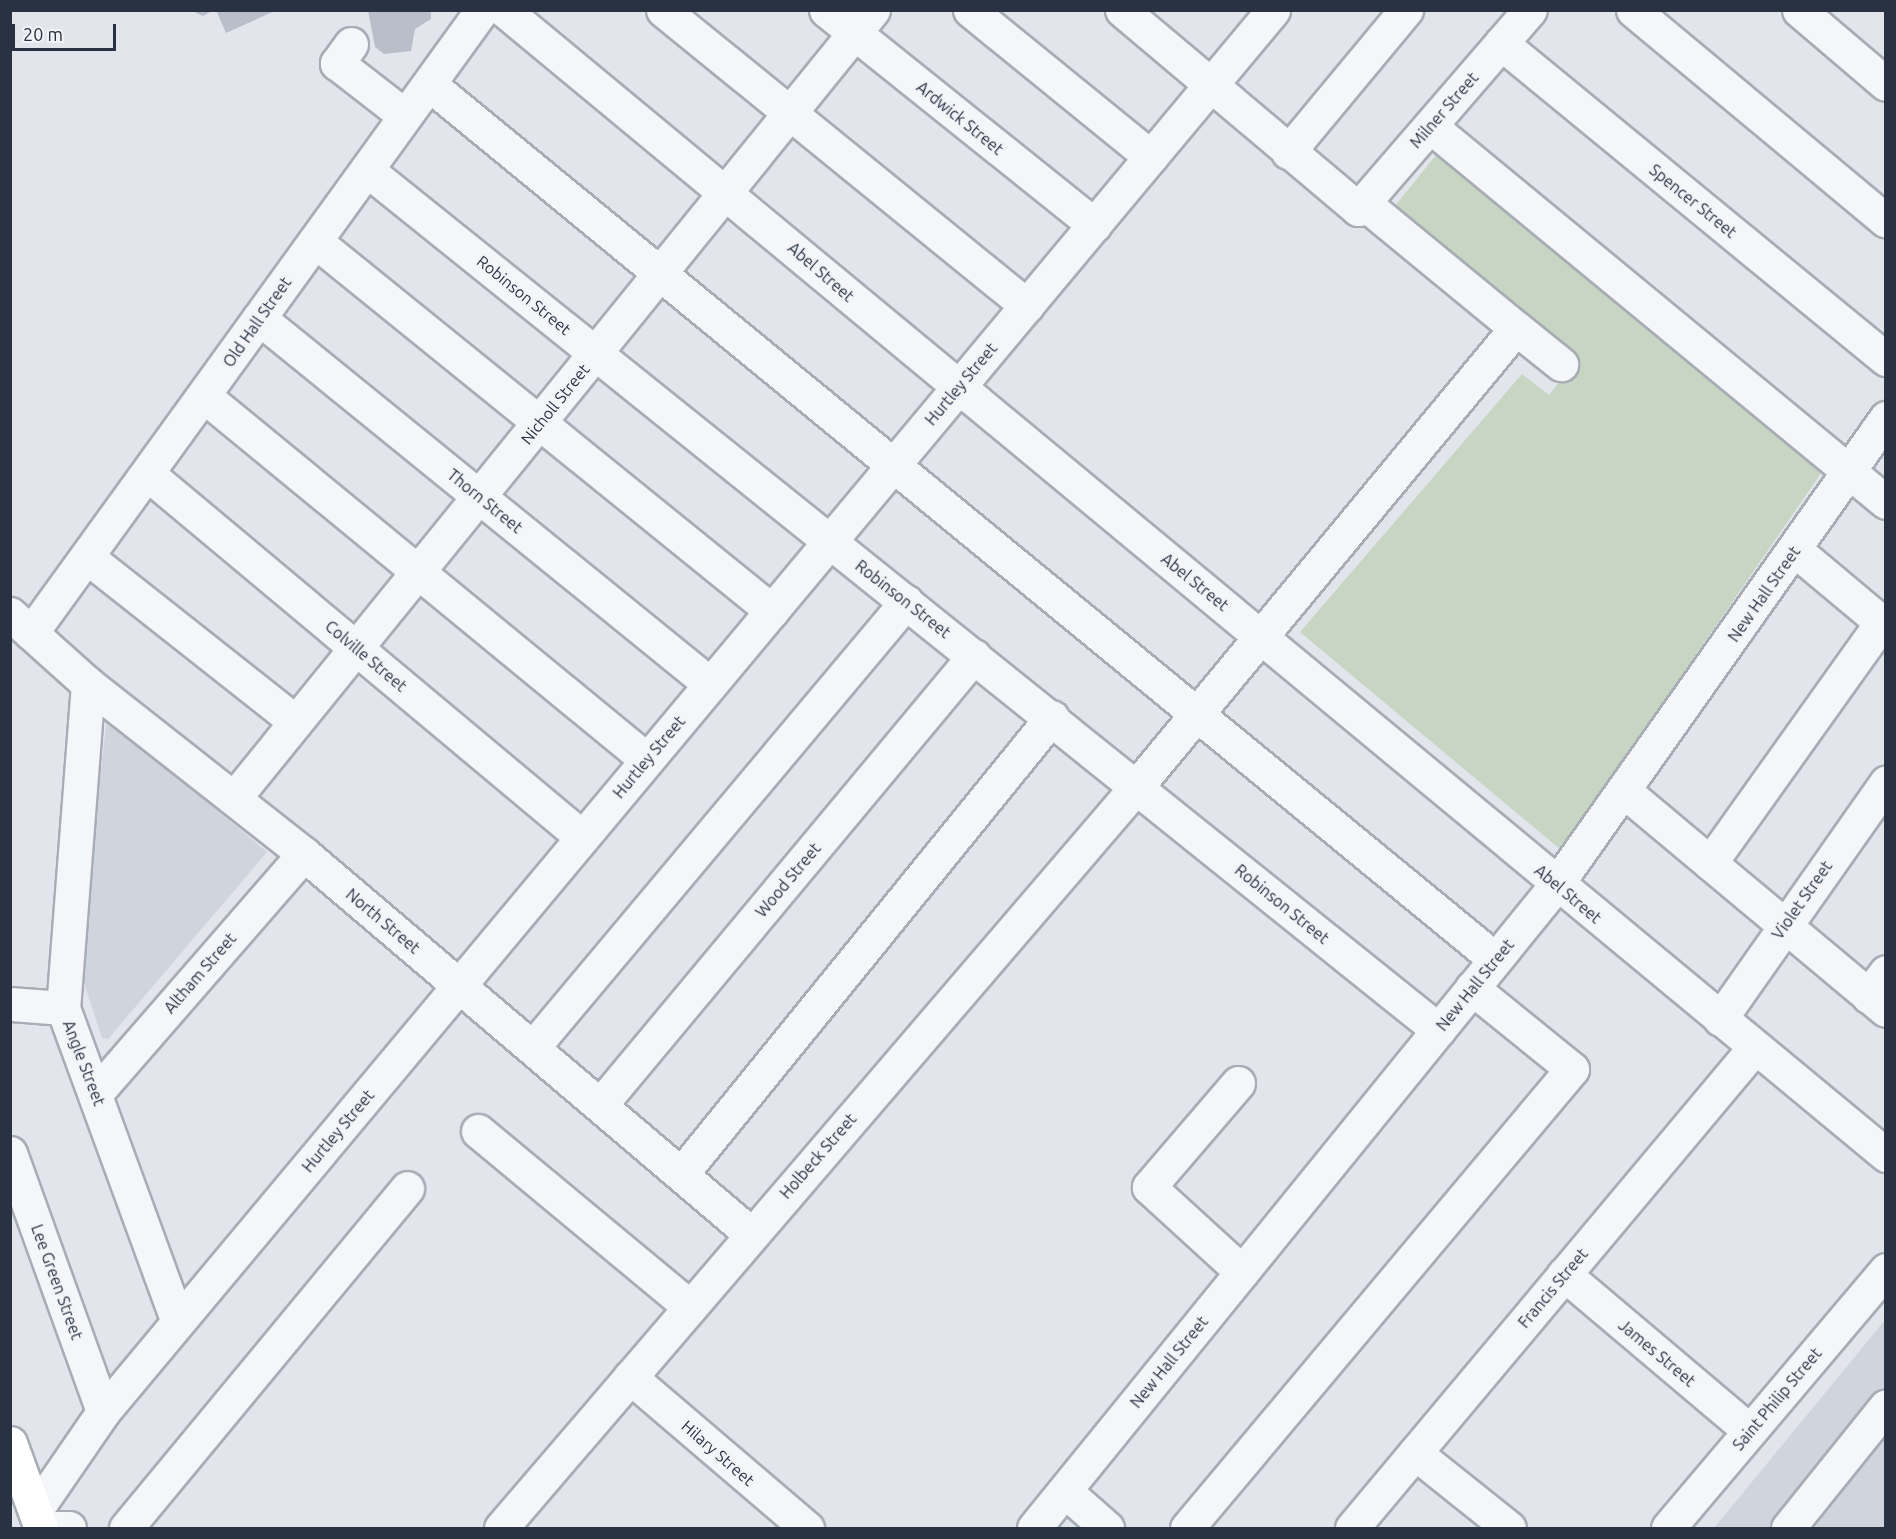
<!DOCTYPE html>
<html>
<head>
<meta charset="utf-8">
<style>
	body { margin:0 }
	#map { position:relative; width:1896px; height:1539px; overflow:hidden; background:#e2e5eb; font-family:Ubuntu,sans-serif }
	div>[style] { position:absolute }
	.built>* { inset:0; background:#d0d4dd }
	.green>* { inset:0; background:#c7d5c2 }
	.building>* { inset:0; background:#b9bec8 }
	.roads { filter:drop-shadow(2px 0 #a7acb5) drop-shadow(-2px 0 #a7acb5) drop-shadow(0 2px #a7acb5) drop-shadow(0 -2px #a7acb5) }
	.minor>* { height:33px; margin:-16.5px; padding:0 16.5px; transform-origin:16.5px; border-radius:16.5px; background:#f5f6f9 }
	.major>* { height:33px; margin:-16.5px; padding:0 16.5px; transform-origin:16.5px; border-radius:16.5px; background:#fff }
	span { translate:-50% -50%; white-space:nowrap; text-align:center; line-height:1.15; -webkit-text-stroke:4.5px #f2f4f8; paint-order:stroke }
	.street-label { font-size:16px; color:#293243 }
	.frame { position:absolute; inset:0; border:12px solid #293243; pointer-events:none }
	.scale { position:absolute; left:12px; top:24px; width:104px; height:27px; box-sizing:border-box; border:3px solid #293243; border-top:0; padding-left:8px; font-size:18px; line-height:21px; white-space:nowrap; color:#293243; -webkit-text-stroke:4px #f2f4f8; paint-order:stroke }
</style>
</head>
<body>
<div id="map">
	<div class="built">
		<i style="clip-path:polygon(107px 719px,267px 852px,108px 1039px,102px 1038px,78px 965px)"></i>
		<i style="clip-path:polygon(1885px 1320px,1885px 1528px,1714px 1528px)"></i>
	</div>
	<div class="green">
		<i style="clip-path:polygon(1440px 150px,1824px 469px,1561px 850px,1300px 632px,1522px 374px,1549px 395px,1574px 363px,1391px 211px)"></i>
	</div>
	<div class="building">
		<i style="clip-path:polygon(190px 10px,214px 10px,203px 16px)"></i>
		<i style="clip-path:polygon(216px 10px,277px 10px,226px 33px)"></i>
		<i style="clip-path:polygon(368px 10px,431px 10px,431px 19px,415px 29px,411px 51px,384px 54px,375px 47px)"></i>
	</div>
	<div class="roads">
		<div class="minor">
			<i style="left:504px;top:10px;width:1795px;rotate:39.64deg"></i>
			<i style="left:663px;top:10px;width:469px;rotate:39.1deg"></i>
			<i style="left:826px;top:10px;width:344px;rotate:38.7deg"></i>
			<i style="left:970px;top:10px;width:233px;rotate:39.1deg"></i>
			<i style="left:1122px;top:10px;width:309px;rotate:40.1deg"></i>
			<i style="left:1358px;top:209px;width:263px;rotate:-49.2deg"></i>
			<i style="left:1633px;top:10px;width:329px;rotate:39.8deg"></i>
			<i style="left:1799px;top:10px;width:114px;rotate:40.4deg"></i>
			<i style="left:1501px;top:43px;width:498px;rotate:39.4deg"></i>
			<i style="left:351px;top:44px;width:24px;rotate:126deg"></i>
			<i style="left:337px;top:63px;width:86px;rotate:37.9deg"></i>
			<i style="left:429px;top:84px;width:1379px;rotate:39.38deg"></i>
			<i style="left:1430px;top:126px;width:591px;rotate:39.51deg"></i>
			<i style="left:1288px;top:152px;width:185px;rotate:-50.3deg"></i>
			<i style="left:367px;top:170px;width:1374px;rotate:38.76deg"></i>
			<i style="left:315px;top:241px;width:588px;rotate:38.99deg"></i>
			<i style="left:259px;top:318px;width:581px;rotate:39.06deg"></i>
			<i style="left:1516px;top:328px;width:58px;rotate:38.7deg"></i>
			<i style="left:204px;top:396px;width:573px;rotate:39.41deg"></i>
			<i style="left:149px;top:475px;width:564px;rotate:39.9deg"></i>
			<i style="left:1795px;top:550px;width:119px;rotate:39.9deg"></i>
			<i style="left:87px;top:557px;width:266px;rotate:38.3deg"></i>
			<i style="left:10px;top:614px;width:105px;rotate:41.9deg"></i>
			<i style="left:88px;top:684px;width:275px;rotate:38.2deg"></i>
			<i style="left:304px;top:854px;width:587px;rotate:40.37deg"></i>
			<i style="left:31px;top:633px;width:769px;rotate:-54.1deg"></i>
			<i style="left:88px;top:684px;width:325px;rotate:94.4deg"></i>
			<i style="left:63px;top:1008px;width:334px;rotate:69.9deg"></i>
			<i style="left:1624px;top:791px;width:341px;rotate:39.9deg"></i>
			<i style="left:235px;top:797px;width:1013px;rotate:-50.97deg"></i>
			<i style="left:1710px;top:863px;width:295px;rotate:-54.5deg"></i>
			<i style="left:1868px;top:996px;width:30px;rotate:-53deg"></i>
			<i style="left:10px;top:1004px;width:53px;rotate:4.3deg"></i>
			<i style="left:1720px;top:1019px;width:289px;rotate:-54.9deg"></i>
			<i style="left:533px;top:1047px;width:581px;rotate:-50.03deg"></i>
			<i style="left:1238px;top:1083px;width:137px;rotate:130.6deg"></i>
			<i style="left:1149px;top:1187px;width:126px;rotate:42.4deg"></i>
			<i style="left:96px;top:1093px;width:317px;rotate:-49deg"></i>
			<i style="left:601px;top:1104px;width:583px;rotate:-50.22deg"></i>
			<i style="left:478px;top:1131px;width:274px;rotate:39.7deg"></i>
			<i style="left:10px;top:1153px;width:275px;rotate:70.2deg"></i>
			<i style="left:682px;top:1173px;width:587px;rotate:-50.94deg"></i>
			<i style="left:1564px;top:1274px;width:243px;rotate:40.2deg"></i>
			<i style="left:630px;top:1377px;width:233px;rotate:40.5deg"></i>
			<i style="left:1415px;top:1453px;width:120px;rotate:38.6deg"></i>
			<i style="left:1065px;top:1491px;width:56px;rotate:41.4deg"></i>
			<i style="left:35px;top:1511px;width:120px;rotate:-55.5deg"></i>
			<i style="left:103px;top:1412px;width:1826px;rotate:-50.15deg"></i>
			<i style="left:42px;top:1528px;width:27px"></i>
			<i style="left:126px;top:1528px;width:441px;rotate:-50.4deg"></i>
			<i style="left:501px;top:1528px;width:977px;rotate:-49.4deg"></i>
			<i style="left:1137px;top:786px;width:594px;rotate:-50.39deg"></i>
			<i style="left:1516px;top:328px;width:197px;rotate:-140.6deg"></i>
			<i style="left:1034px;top:1528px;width:828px;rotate:-50.93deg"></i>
			<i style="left:1556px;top:885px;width:572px;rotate:-54.75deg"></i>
			<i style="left:1187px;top:1528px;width:599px;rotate:-50.01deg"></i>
			<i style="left:1572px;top:1069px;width:129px;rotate:-141deg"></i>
			<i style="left:1352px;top:1528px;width:626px;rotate:-50.05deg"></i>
			<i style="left:1668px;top:1528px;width:338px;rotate:-49.8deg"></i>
			<i style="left:1788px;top:1528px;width:156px;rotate:-51.2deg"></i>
		</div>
		<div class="major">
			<i style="left:10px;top:1443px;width:90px;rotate:70deg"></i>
		</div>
	</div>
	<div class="street-label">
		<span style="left:1444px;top:110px;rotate:-49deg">Milner Street</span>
		<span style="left:960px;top:118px;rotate:39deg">Ardwick Street</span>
		<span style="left:1693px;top:201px;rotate:39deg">Spencer Street</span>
		<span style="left:821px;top:272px;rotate:41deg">Abel Street</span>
		<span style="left:524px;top:295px;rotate:39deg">Robinson Street</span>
		<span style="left:257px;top:322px;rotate:-55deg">Old Hall Street</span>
		<span style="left:961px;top:384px;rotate:-50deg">Hurtley Street</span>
		<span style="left:555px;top:404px;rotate:-51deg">Nicholl Street</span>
		<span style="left:485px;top:501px;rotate:39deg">Thorn Street</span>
		<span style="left:1195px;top:582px;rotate:39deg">Abel Street</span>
		<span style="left:1764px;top:594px;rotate:-55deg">New Hall Street</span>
		<span style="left:903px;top:599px;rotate:38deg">Robinson Street</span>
		<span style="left:366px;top:656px;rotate:40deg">Colville Street</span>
		<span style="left:649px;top:757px;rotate:-50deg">Hurtley Street</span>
		<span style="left:788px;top:880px;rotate:-50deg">Wood Street</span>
		<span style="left:1568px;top:894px;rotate:40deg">Abel Street</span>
		<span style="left:1802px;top:900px;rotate:-55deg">Violet Street</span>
		<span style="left:1282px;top:904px;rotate:39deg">Robinson Street</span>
		<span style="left:383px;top:921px;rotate:40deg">North Street</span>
		<span style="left:200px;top:973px;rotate:-49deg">Altham Street</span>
		<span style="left:1475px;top:985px;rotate:-51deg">New Hall Street</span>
		<span style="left:84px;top:1063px;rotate:69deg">Angle Street</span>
		<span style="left:338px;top:1131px;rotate:-50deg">Hurtley Street</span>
		<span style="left:818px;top:1156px;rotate:-49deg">Holbeck Street</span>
		<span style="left:57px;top:1282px;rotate:70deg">Lee Green Street</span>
		<span style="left:1553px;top:1288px;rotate:-50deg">Francis Street</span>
		<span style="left:1657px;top:1353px;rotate:40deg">James Street</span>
		<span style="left:1169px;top:1362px;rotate:-51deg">New Hall Street</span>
		<span style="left:1777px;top:1399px;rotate:-50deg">Saint Philip Street</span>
		<span style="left:718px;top:1453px;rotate:41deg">Hilary Street</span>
	</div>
	<div class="frame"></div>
	<div class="scale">20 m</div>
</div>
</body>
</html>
